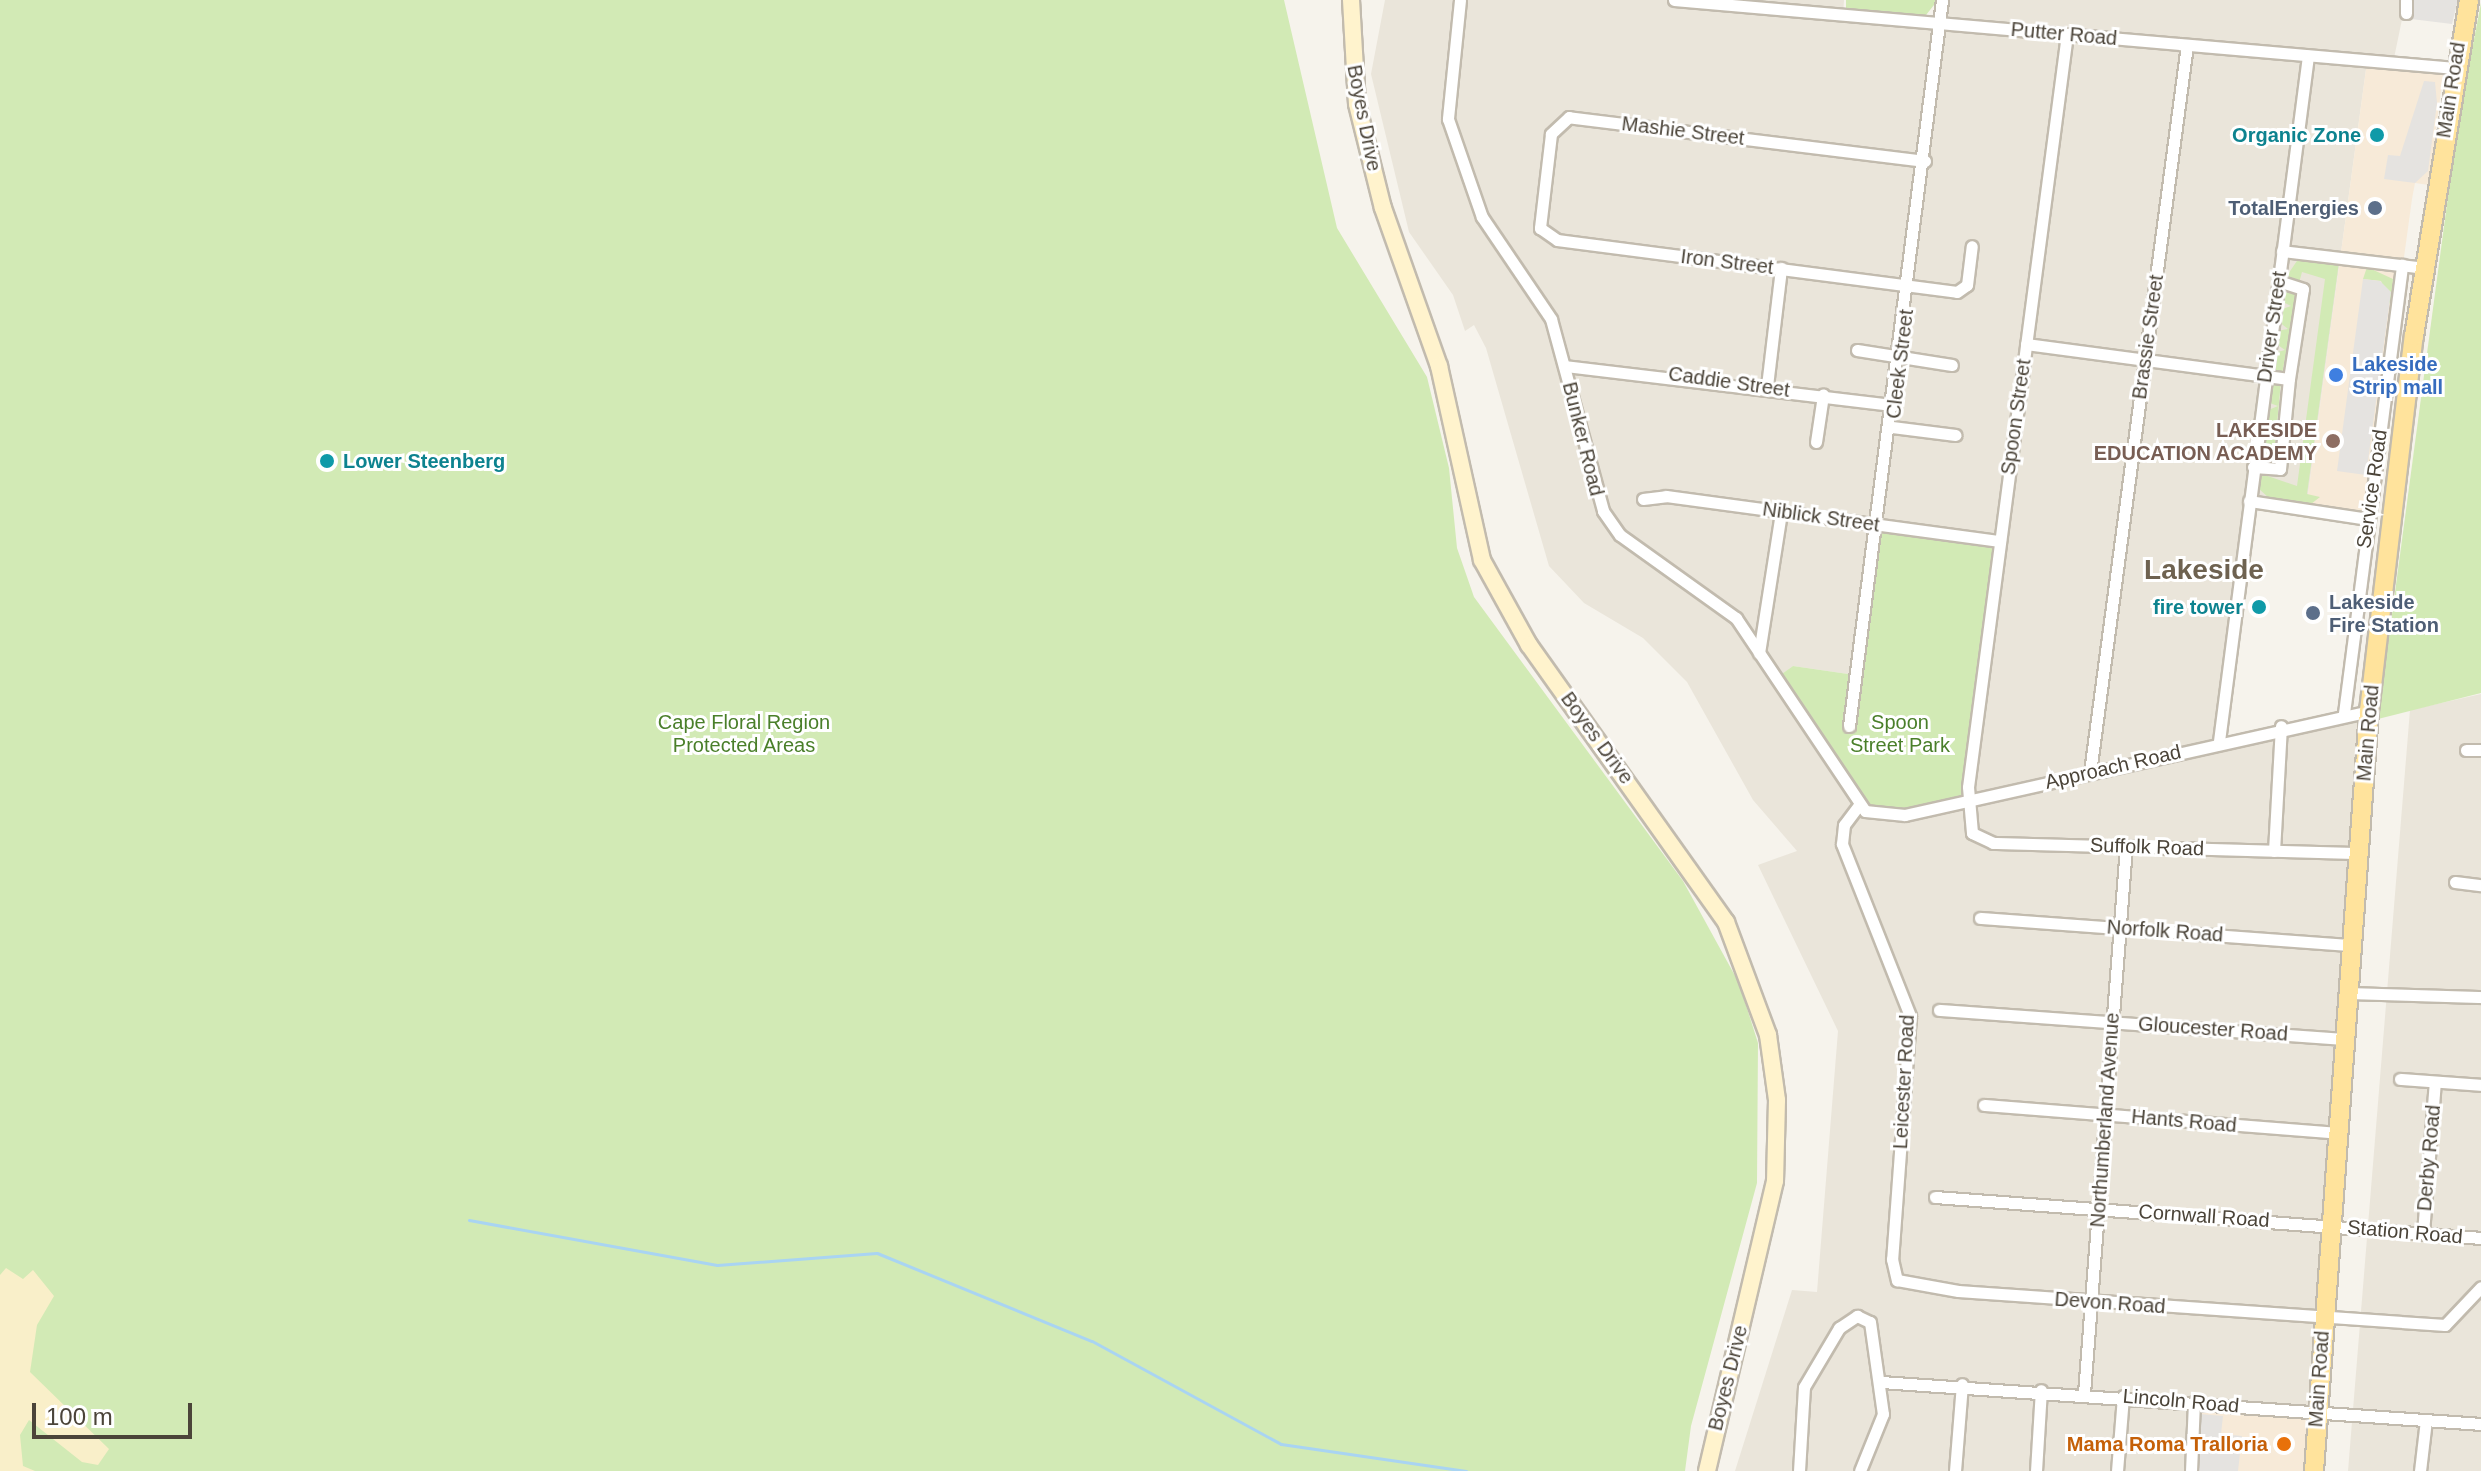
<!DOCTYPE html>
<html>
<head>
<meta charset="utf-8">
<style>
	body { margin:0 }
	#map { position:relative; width:2481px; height:1471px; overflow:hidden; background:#f6f3ec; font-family:Arial,sans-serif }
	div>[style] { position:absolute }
	.residential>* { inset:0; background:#eae5da }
	.commercial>* { inset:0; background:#f7ead8 }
	.green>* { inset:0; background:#d2eab5 }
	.sand>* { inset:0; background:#f9efc9 }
	.parking>* { inset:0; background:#e5e3e0 }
	.stream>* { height:3px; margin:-1.5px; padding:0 1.5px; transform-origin:1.5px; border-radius:1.5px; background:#a9d4f2 }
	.roads { filter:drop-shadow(2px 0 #c2bbae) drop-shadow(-2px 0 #c2bbae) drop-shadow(0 2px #c2bbae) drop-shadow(0 -2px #c2bbae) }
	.street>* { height:11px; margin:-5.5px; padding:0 5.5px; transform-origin:5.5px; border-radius:5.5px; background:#fff }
	.secondary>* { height:16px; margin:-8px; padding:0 8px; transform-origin:8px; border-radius:8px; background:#fff3cd }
	.primary>* { height:18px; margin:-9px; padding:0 9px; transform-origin:9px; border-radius:9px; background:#ffe39c }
	.dots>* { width:22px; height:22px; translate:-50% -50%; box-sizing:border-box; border:4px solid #fff; border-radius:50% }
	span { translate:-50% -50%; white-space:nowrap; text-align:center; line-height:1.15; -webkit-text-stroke:6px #fff; paint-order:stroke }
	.street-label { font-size:20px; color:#4b4439 }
	.culture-label { font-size:20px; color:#0d838f; font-weight:700 }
	.right { translate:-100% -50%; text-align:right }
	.left { translate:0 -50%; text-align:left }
	.service-label { font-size:20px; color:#4e5e75; font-weight:700 }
	.shop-label { font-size:20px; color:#366cbe; font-weight:700 }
	.education-label { font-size:20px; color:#785e54; font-weight:700 }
	.park-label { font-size:20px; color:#4a7f2a }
	.food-label { font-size:20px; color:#c56008; font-weight:700 }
	.district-label { font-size:28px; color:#6e6250; font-weight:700 }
	.scale { position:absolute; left:32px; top:1403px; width:160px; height:36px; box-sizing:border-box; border:4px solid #4b4439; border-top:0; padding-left:10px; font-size:24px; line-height:28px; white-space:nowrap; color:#4b4439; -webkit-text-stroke:6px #fff; paint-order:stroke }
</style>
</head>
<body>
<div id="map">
	<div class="residential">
		<i style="clip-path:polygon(evenodd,1385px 0,1844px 0,1843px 14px,1941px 23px,1942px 0,2406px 0,2393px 63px,2367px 62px,2306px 509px,2249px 501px,2219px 740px,2369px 711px,2317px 1412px,2191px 1471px,1735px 1471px,1792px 1290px,1817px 1292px,1838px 1031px,1758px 865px,1797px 851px,1753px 800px,1687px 682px,1643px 638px,1584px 603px,1549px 566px,1486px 348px,1474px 325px,1465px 331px,1453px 295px,1409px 232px,1371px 74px,1385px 0,1793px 666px,1855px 675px,1776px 679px,1793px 666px)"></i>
		<i style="clip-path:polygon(2481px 694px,2481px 1471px,2348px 1471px,2410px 710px)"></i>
	</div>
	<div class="commercial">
		<i style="clip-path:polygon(2367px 62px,2444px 67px,2429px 185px,2415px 183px,2412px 199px,2368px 519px,2306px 509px)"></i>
		<i style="clip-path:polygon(2194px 1402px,2317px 1412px,2314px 1471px,2191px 1471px)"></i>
	</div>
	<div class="green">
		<i style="clip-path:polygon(0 0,1284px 0,1337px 228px,1427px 377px,1449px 468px,1457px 548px,1474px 597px,1683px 881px,1739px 983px,1758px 1043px,1757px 1183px,1691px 1426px,1685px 1471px,0 1471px)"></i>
		<i style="clip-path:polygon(1846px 0,1938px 0,1926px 15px,1846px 9px)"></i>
		<i style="clip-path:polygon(2481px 3px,2481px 693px,2378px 719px,2458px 122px)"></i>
		<i style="clip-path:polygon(2299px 258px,2339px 262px,2307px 494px,2320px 497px,2311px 504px,2270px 499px,2257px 487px,2259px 473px,2297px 486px,2325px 279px,2302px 272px,2299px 283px,2284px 280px)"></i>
		<i style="clip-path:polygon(2367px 267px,2393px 279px,2391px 307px,2381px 281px,2363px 279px)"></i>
		<i style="clip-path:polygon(2282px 289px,2297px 294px,2282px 374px,2272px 369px,2274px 353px,2285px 350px,2275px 343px,2277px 331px,2288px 329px,2278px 321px,2280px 310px,2291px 306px,2281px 301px)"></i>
		<i style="clip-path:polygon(2281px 381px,2273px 466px,2259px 466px,2261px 454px,2272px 452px,2262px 445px,2264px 433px,2274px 432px,2265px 424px,2266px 411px,2278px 406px,2267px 402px,2270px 383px)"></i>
		<i style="clip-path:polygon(1877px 525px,2000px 541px,1970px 801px,1871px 814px,1775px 679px,1793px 666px,1855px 675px)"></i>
	</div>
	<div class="sand">
		<i style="clip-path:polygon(6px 1268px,23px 1279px,33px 1270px,54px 1296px,37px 1325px,30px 1372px,109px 1449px,98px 1465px,82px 1462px,29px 1420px,20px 1435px,23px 1466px,35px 1471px,0 1471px,0 1275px)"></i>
	</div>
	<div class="parking">
		<i style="clip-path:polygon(2413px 0,2458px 0,2452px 24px,2411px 19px)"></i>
		<i style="clip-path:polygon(2424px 81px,2435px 82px,2437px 103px,2428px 171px,2415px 183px,2384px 179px,2388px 155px,2400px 156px)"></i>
		<i style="clip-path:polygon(2363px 279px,2380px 281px,2391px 292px,2366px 475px,2337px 471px)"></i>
		<i style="clip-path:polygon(2200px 1414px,2223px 1416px,2221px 1434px,2242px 1436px,2238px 1471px,2198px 1471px)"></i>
	</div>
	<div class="stream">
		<i style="left:469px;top:1220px;width:252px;rotate:10.3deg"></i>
		<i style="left:717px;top:1265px;width:160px;rotate:-4.3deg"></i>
		<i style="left:877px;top:1253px;width:232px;rotate:22.3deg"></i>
		<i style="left:1092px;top:1341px;width:215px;rotate:28.6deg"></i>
		<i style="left:1281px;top:1444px;width:187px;rotate:8.3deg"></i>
	</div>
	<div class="roads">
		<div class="street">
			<i style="left:1460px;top:0;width:120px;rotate:95.8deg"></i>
			<i style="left:1448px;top:119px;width:104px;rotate:70.9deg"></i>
			<i style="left:1482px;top:217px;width:123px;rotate:55.9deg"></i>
			<i style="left:1551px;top:319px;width:199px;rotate:74.8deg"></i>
			<i style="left:1603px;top:511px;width:29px;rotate:55deg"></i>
			<i style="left:1620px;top:535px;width:143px;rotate:35.6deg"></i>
			<i style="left:1736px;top:618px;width:232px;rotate:56.2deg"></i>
			<i style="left:1865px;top:811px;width:40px;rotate:5.7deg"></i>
			<i style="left:1905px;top:815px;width:476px;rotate:-12.6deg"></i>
			<i style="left:1674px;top:0;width:784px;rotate:4.98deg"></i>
			<i style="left:2406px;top:13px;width:13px;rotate:-90deg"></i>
			<i style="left:2067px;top:34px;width:759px;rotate:97.49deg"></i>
			<i style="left:1968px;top:787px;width:46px;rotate:85deg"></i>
			<i style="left:1972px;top:833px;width:23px;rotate:25deg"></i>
			<i style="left:1993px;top:843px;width:365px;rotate:1.6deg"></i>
			<i style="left:1925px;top:161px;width:359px;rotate:-173deg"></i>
			<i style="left:1569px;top:117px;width:25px;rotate:137deg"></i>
			<i style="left:1551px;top:134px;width:95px;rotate:96.7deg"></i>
			<i style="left:1540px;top:228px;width:21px;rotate:35deg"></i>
			<i style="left:1557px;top:240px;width:403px;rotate:7.4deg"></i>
			<i style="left:1957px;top:292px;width:12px;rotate:-35deg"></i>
			<i style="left:1967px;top:285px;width:39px;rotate:-83deg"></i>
			<i style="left:2282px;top:251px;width:143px;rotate:6.8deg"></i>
			<i style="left:2026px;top:344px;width:265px;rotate:7.6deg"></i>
			<i style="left:2289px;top:379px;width:91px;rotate:-81.2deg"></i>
			<i style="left:2303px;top:289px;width:26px;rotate:-162deg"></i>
			<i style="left:1857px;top:350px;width:96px;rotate:9deg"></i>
			<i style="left:1565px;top:366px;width:330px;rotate:6.8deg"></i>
			<i style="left:1767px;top:386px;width:119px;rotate:-83.2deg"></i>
			<i style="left:1892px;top:427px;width:64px;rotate:7.2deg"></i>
			<i style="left:1816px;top:442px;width:48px;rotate:-81.5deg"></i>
			<i style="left:2253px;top:467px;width:27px;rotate:4deg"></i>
			<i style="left:2280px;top:469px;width:90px;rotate:-84.3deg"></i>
			<i style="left:1643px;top:499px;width:23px;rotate:-7deg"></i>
			<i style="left:1666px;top:496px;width:337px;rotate:7.7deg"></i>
			<i style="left:2249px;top:501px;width:120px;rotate:8.6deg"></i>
			<i style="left:1759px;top:653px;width:143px;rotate:-81.1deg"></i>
			<i style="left:2344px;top:713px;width:452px;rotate:-82.6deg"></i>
			<i style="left:1849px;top:726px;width:732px;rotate:-82.7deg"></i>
			<i style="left:2219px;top:741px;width:691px;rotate:-82.6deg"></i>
			<i style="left:2466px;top:750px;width:15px"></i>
			<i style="left:2090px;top:772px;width:733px;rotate:-82.4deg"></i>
			<i style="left:1859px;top:805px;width:25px;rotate:127deg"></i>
			<i style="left:1844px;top:825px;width:19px;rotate:96deg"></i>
			<i style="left:1842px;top:844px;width:185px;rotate:68.4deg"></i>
			<i style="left:1910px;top:1016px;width:244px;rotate:94.2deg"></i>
			<i style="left:1892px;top:1259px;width:22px;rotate:77deg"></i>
			<i style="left:1897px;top:1280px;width:62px;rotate:10.2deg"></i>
			<i style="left:1958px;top:1291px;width:488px;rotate:4deg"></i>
			<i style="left:2445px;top:1325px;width:52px;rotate:-46.5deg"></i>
			<i style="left:2274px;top:851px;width:125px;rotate:-86.8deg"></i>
			<i style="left:2455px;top:882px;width:26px;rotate:7deg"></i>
			<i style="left:1980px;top:918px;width:371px;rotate:4.2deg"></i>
			<i style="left:2346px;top:993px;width:135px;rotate:1.7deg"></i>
			<i style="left:1939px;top:1010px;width:404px;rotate:4.1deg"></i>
			<i style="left:2400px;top:1079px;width:81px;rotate:4.2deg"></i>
			<i style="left:1984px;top:1105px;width:353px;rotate:4.5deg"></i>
			<i style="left:1935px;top:1197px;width:548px;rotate:4.29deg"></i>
			<i style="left:2423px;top:1233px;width:151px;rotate:-85.5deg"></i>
			<i style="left:1881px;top:1382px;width:601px;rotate:4deg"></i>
			<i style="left:2084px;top:1393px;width:549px;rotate:-85.61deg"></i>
			<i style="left:1799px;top:1471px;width:84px;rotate:-86.6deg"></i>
			<i style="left:1804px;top:1387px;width:69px;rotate:-59.3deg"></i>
			<i style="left:1839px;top:1328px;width:22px;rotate:-34deg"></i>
			<i style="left:1857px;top:1316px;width:14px;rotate:25deg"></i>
			<i style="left:1870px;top:1322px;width:93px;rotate:82deg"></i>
			<i style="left:1883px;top:1414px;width:61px;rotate:112deg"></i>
			<i style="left:1955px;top:1471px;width:87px;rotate:-85.4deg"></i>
			<i style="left:2036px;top:1471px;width:81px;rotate:-86.5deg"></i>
			<i style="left:2117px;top:1471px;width:75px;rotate:-85.4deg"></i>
			<i style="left:2191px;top:1471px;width:69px;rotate:-87.5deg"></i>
			<i style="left:2420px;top:1471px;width:51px;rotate:-83.3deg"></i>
		</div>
		<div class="secondary">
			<i style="left:1351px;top:0;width:104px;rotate:86.7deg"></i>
			<i style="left:1357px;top:104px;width:107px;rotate:76deg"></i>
			<i style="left:1383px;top:208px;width:168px;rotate:70.5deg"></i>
			<i style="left:1439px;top:366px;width:199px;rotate:77.5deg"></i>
			<i style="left:1482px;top:560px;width:97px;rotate:61.1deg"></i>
			<i style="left:1529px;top:645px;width:340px;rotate:54.6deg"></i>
			<i style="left:1726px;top:922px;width:121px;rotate:69.6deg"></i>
			<i style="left:1768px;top:1035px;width:66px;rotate:82.1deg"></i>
			<i style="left:1777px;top:1100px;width:81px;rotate:91.4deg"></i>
			<i style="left:1775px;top:1181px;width:298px;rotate:103.2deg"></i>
		</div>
		<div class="primary">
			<i style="left:2314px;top:1471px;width:762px;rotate:-85.86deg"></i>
			<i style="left:2369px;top:711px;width:378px;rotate:-83.2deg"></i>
			<i style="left:2414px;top:336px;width:340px;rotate:-80.7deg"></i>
		</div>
	</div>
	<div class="dots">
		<i style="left:2377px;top:135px;background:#0f9aa8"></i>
		<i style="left:2375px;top:208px;background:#5c6f8a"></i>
		<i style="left:2336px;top:375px;background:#3f7fe0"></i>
		<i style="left:2333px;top:441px;background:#8d6e63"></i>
		<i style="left:327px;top:461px;background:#0f9aa8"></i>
		<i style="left:2259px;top:607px;background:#0f9aa8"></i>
		<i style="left:2313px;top:613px;background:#5c6f8a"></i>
		<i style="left:2284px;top:1444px;background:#e8710a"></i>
	</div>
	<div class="street-label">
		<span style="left:2064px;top:34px;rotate:5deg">Putter Road</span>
		<span style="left:2451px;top:90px;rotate:-81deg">Main Road</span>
		<span style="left:1364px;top:118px;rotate:79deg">Boyes Drive</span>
		<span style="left:1683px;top:131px;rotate:7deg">Mashie Street</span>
		<span style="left:1727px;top:262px;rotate:7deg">Iron Street</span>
		<span style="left:2272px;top:327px;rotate:-82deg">Driver Street</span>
		<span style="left:2148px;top:337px;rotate:-82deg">Brassie Street</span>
		<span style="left:1900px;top:364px;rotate:-83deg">Cleek Street</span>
		<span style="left:1729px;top:382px;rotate:8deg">Caddie Street</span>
		<span style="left:2016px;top:417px;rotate:-82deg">Spoon Street</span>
		<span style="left:1583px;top:439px;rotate:76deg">Bunker Road</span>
		<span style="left:2372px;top:489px;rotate:-82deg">Service Road</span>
		<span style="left:1821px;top:517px;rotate:8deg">Niblick Street</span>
		<span style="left:2368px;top:733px;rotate:-85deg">Main Road</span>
		<span style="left:1597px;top:738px;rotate:54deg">Boyes Drive</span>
		<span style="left:2113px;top:767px;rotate:-13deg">Approach Road</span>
		<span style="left:2147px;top:847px;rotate:2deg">Suffolk Road</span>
		<span style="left:2165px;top:931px;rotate:4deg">Norfolk Road</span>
		<span style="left:2213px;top:1029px;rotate:4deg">Gloucester Road</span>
		<span style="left:1904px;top:1082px;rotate:-87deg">Leicester Road</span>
		<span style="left:2105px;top:1120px;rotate:-86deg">Northumberland Avenue</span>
		<span style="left:2184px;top:1121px;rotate:5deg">Hants Road</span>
		<span style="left:2429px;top:1158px;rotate:-85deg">Derby Road</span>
		<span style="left:2204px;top:1216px;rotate:4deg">Cornwall Road</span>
		<span style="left:2405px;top:1232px;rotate:5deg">Station Road</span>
		<span style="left:2110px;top:1303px;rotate:4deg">Devon Road</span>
		<span style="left:1728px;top:1378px;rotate:-76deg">Boyes Drive</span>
		<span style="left:2319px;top:1379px;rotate:-86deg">Main Road</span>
		<span style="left:2181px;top:1401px;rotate:5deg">Lincoln Road</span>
	</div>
	<div class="culture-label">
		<span class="right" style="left:2361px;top:135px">Organic Zone</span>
		<span class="left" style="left:343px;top:461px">Lower Steenberg</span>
		<span class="right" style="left:2243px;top:607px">fire tower</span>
	</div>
	<div class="service-label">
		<span class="right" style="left:2359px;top:208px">TotalEnergies</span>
		<span class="left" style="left:2329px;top:614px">Lakeside<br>Fire Station</span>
	</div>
	<div class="shop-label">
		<span class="left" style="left:2352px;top:376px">Lakeside<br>Strip mall</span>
	</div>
	<div class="education-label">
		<span class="right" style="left:2317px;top:442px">LAKESIDE<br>EDUCATION ACADEMY</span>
	</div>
	<div class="park-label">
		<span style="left:744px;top:734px">Cape Floral Region<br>Protected Areas</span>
		<span style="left:1900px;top:734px">Spoon<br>Street Park</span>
	</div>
	<div class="food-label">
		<span class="right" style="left:2268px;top:1444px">Mama Roma Tralloria</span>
	</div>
	<div class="district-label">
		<span style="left:2204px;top:570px">Lakeside</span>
	</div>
	<div class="scale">100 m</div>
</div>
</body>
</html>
